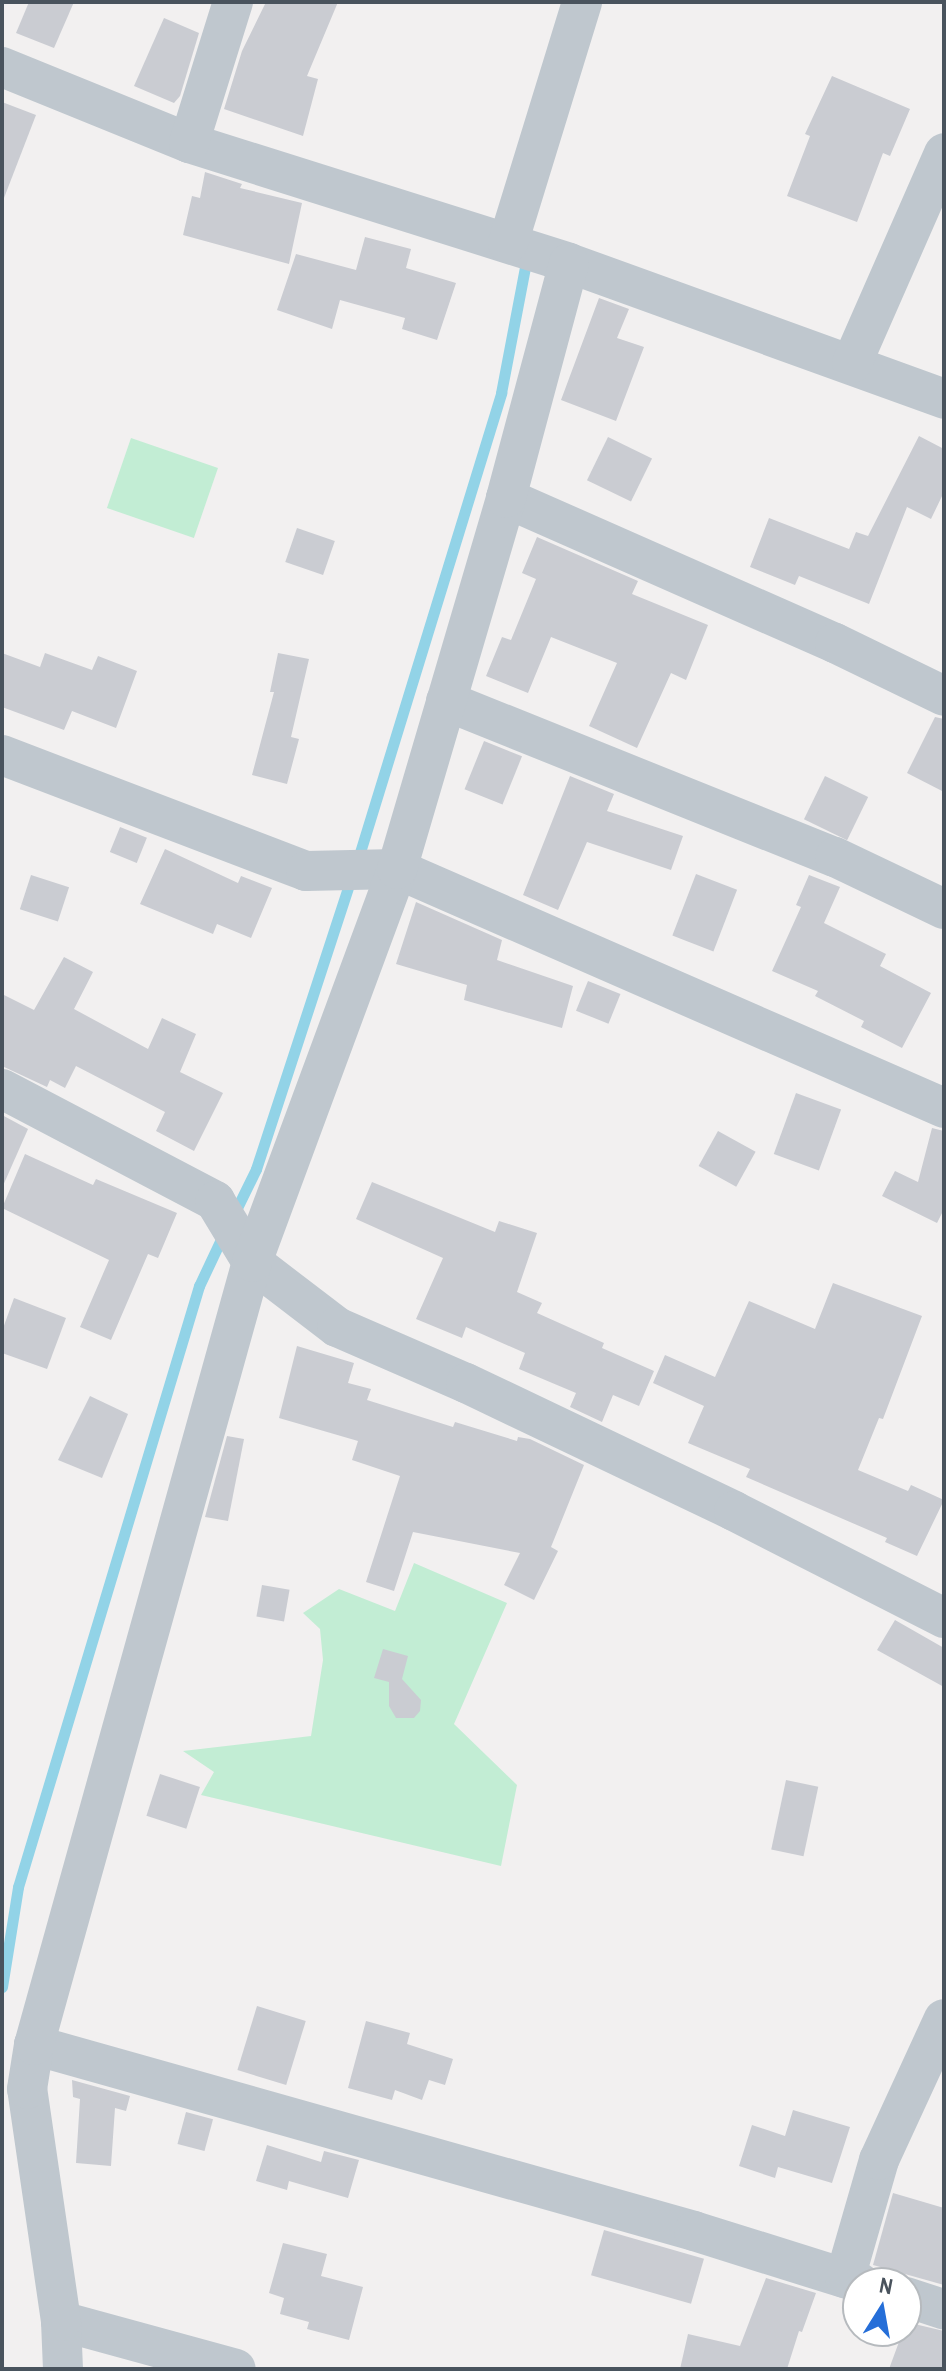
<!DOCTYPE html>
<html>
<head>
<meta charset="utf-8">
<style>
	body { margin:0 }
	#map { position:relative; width:946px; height:2371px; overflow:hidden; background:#f2f0f0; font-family:"Archivo Narrow",sans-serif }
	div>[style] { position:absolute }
	.green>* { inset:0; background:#c2edd4; transform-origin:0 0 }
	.stream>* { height:11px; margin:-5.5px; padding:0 5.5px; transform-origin:5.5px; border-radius:5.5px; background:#92d3e7 }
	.building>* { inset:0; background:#caccd2; transform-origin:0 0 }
	.minor>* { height:40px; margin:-20px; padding:0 20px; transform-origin:20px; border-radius:20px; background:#bfc7ce }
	span { translate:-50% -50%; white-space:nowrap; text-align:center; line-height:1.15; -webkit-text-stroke:8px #fff; paint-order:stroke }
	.frame { position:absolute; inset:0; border:4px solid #49535d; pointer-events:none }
	.north { position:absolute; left:842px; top:2267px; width:80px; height:80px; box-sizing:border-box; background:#fff; border:2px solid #b6babe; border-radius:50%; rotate:11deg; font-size:22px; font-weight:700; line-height:32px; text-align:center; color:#49535d }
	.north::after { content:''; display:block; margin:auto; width:28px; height:36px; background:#256ed8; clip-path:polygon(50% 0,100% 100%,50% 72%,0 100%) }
</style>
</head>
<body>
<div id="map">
	<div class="green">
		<i style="left:131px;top:438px;width:92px;height:74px;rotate:19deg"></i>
		<i style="clip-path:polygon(414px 1563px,507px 1603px,454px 1724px,517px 1785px,501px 1866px,201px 1795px,214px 1772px,183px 1751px,311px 1736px,323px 1660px,320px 1629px,303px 1613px,339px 1589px,395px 1611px)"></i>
	</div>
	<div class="stream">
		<i style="left:357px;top:862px;width:491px;rotate:-72.9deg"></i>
		<i style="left:501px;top:393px;width:133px;rotate:-79.2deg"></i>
		<i style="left:234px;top:1214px;width:50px;rotate:-63.9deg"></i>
		<i style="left:256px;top:1169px;width:302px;rotate:-71.9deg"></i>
		<i style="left:2px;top:1987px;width:101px;rotate:-80.9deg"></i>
		<i style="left:18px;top:1887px;width:628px;rotate:-73.24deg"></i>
		<i style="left:199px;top:1286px;width:56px;rotate:-64.8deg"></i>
	</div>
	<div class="building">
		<i style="clip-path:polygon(29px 2px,74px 2px,54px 48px,16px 33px)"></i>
		<i style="clip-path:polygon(266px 2px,338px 2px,307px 76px,318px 79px,303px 136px,224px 109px,242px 51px)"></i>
		<i style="clip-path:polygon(164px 18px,199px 33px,180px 96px,174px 103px,134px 86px)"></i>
		<i style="clip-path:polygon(832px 76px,910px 109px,890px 156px,883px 153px,857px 222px,787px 196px,810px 136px,805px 134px)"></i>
		<i style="clip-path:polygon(2px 102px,36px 115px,4px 198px,2px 198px)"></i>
		<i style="clip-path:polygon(205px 172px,242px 184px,240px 188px,302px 203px,289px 264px,183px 235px,192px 196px,200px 198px)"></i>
		<i style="clip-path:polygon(365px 237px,411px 249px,406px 268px,456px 283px,437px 340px,402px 329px,405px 318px,340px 300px,332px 329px,277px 310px,296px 254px,356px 270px)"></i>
		<i style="clip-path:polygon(599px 298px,629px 309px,617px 338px,644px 347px,616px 421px,561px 400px)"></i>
		<i style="clip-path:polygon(919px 436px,944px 449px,944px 492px,931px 519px,907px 507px,869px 604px,799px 576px,795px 585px,750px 567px,769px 518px,849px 549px,856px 532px,868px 536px)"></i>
		<i style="left:608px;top:437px;width:49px;height:48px;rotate:26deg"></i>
		<i style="left:297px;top:528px;width:40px;height:36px;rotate:19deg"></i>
		<i style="clip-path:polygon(537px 537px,638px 581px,632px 594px,708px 625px,686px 680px,671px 673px,637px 748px,589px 726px,617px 663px,551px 637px,528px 693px,486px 676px,502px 637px,511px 640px,536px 579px,522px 573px)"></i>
		<i style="clip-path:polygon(2px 653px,40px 667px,45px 653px,92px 670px,98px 656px,137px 671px,116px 728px,72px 711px,64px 730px,2px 707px)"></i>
		<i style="clip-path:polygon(278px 653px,309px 659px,291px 737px,299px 739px,287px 784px,252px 775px,274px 692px,270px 692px)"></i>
		<i style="clip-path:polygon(935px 717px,944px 719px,944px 792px,907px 773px)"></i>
		<i style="left:484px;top:741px;width:41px;height:52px;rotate:22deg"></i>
		<i style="clip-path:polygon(570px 776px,614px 794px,607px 811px,683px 836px,671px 870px,587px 842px,558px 910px,523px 895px)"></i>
		<i style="left:825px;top:776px;width:48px;height:48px;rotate:26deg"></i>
		<i style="left:120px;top:827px;width:29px;height:27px;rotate:22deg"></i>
		<i style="clip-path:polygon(165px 849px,238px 883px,241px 876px,272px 888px,251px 938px,217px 924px,213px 934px,140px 904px)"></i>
		<i style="left:696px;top:874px;width:44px;height:66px;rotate:21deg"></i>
		<i style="left:31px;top:875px;width:40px;height:36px;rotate:18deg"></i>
		<i style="clip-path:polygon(809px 875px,840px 887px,824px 923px,886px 954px,880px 966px,931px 993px,902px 1048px,861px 1027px,864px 1021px,815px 996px,818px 991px,772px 971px,801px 907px,796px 905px)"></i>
		<i style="clip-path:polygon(416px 902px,502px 940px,497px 960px,573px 986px,562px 1028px,464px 1000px,467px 985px,396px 964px)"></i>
		<i style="clip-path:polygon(64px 957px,93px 972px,74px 1009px,148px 1049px,162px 1018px,196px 1034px,180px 1072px,223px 1093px,194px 1151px,156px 1131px,165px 1112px,76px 1066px,65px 1088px,50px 1080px,47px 1087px,2px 1066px,2px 994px,34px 1010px)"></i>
		<i style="left:588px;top:981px;width:35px;height:32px;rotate:22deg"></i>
		<i style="left:796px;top:1093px;width:48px;height:65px;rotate:20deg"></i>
		<i style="clip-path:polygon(2px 1115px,28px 1129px,2px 1188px)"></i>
		<i style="clip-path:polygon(932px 1128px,944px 1131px,944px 1209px,937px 1223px,882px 1196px,895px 1171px,918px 1182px)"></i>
		<i style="left:718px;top:1131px;width:43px;height:40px;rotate:29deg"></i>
		<i style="clip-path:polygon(25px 1154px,93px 1185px,96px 1179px,177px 1213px,158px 1258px,148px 1254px,111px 1340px,80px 1327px,109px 1260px,2px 1208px)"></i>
		<i style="clip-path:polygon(372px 1182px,495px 1232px,499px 1221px,537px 1233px,517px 1292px,542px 1303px,537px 1313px,604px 1343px,602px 1348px,654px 1371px,639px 1406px,613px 1395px,602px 1422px,570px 1407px,576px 1393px,519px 1369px,525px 1353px,466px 1327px,462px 1338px,416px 1319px,443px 1258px,356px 1219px)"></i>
		<i style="clip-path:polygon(833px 1283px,922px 1316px,883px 1419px,879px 1418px,858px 1470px,908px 1491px,911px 1485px,944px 1500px,917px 1556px,885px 1542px,887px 1538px,746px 1477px,750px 1469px,688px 1443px,704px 1406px,653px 1383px,665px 1355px,715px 1377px,749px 1301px,815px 1329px)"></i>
		<i style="clip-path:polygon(14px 1298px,66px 1318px,47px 1369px,2px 1353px,2px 1331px)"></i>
		<i style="clip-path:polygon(297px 1346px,354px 1363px,348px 1383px,371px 1389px,367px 1400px,453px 1427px,455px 1422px,517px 1441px,518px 1437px,530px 1439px,584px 1465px,551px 1547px,558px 1551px,534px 1600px,504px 1585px,520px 1553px,413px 1532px,394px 1591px,366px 1582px,400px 1476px,352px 1460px,358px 1441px,279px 1418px)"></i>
		<i style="clip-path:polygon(90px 1396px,128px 1414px,102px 1478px,58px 1460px)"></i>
		<i style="clip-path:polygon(227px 1436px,244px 1439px,228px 1521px,205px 1517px)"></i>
		<i style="left:262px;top:1585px;width:28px;height:32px;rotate:10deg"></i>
		<i style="clip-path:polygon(895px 1620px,944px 1648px,944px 1687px,877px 1650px)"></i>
		<i style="clip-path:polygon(383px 1649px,408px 1656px,402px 1679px,421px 1700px,420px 1711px,414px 1718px,396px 1718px,389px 1706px,389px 1682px,374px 1678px)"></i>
		<i style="left:160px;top:1774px;width:42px;height:44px;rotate:18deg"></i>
		<i style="left:786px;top:1780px;width:33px;height:71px;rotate:12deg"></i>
		<i style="left:257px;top:2006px;width:51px;height:67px;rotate:17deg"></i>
		<i style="clip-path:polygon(366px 2021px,410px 2033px,407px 2044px,453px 2059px,445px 2085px,429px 2080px,422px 2100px,395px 2090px,392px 2100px,348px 2088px)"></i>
		<i style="clip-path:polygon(72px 2080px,130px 2096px,126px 2111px,115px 2108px,111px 2166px,76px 2163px,80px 2099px,73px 2097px)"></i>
		<i style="clip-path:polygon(793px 2110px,850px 2127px,832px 2183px,778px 2167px,775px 2178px,739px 2166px,752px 2125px,785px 2136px)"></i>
		<i style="left:186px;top:2112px;width:28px;height:33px;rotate:15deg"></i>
		<i style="clip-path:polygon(267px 2145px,321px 2162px,324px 2151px,359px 2160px,348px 2198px,289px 2181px,287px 2190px,256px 2181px)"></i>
		<i style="clip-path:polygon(893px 2193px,944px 2208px,944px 2285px,873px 2265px)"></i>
		<i style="left:604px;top:2230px;width:104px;height:47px;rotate:16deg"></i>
		<i style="clip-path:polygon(283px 2243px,327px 2254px,321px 2276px,363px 2287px,349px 2340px,307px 2329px,309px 2322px,280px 2314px,284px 2298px,269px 2293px)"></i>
		<i style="clip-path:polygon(766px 2278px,816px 2293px,802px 2332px,799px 2331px,787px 2369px,680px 2369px,688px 2334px,740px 2346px)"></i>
		<i style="clip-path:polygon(906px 2322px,944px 2331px,944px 2369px,889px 2369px,903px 2331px,906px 2331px)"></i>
	</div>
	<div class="minor">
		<i style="left:2px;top:67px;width:202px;rotate:22.1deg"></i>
		<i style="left:189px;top:143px;width:398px;rotate:17.5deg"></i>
		<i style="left:569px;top:263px;width:399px;rotate:19.9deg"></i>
		<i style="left:189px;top:143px;width:148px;rotate:-72.7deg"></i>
		<i style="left:508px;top:243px;width:252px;rotate:-72.9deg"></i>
		<i style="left:852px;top:363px;width:229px;rotate:-66.3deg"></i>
		<i style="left:506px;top:498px;width:360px;rotate:23.8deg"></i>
		<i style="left:835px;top:643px;width:121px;rotate:25.9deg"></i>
		<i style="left:446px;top:701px;width:419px;rotate:21.9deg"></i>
		<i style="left:835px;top:857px;width:121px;rotate:25.5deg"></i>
		<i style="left:2px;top:755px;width:325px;rotate:20.9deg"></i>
		<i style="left:306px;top:871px;width:91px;rotate:-1.3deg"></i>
		<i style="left:397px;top:869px;width:597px;rotate:23.6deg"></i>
		<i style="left:2px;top:1089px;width:241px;rotate:27.7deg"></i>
		<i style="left:215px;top:1201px;width:71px;rotate:58.8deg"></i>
		<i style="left:252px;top:1262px;width:107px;rotate:37.4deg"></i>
		<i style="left:337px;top:1327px;width:141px;rotate:23.5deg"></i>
		<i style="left:466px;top:1383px;width:297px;rotate:25.5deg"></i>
		<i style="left:734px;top:1511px;width:236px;rotate:27deg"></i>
		<i style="left:34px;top:2045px;width:686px;rotate:15.74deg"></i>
		<i style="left:694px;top:2231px;width:174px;rotate:17.4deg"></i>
		<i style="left:845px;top:2278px;width:123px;rotate:-73.9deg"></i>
		<i style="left:879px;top:2160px;width:155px;rotate:-65.3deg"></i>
		<i style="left:906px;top:2297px;width:40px;rotate:18deg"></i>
		<i style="left:61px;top:2321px;width:181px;rotate:15.3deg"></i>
		<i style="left:63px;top:2369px;width:48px;rotate:-92.4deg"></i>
		<i style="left:61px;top:2321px;width:234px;rotate:-98.3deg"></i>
		<i style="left:27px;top:2089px;width:45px;rotate:-81deg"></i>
		<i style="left:34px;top:2045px;width:813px;rotate:-74.44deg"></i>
		<i style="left:252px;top:1262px;width:419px;rotate:-69.7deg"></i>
		<i style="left:397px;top:869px;width:387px;rotate:-73.6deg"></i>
		<i style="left:506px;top:498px;width:243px;rotate:-75deg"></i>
	</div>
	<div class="frame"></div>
	<div class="north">N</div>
</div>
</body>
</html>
